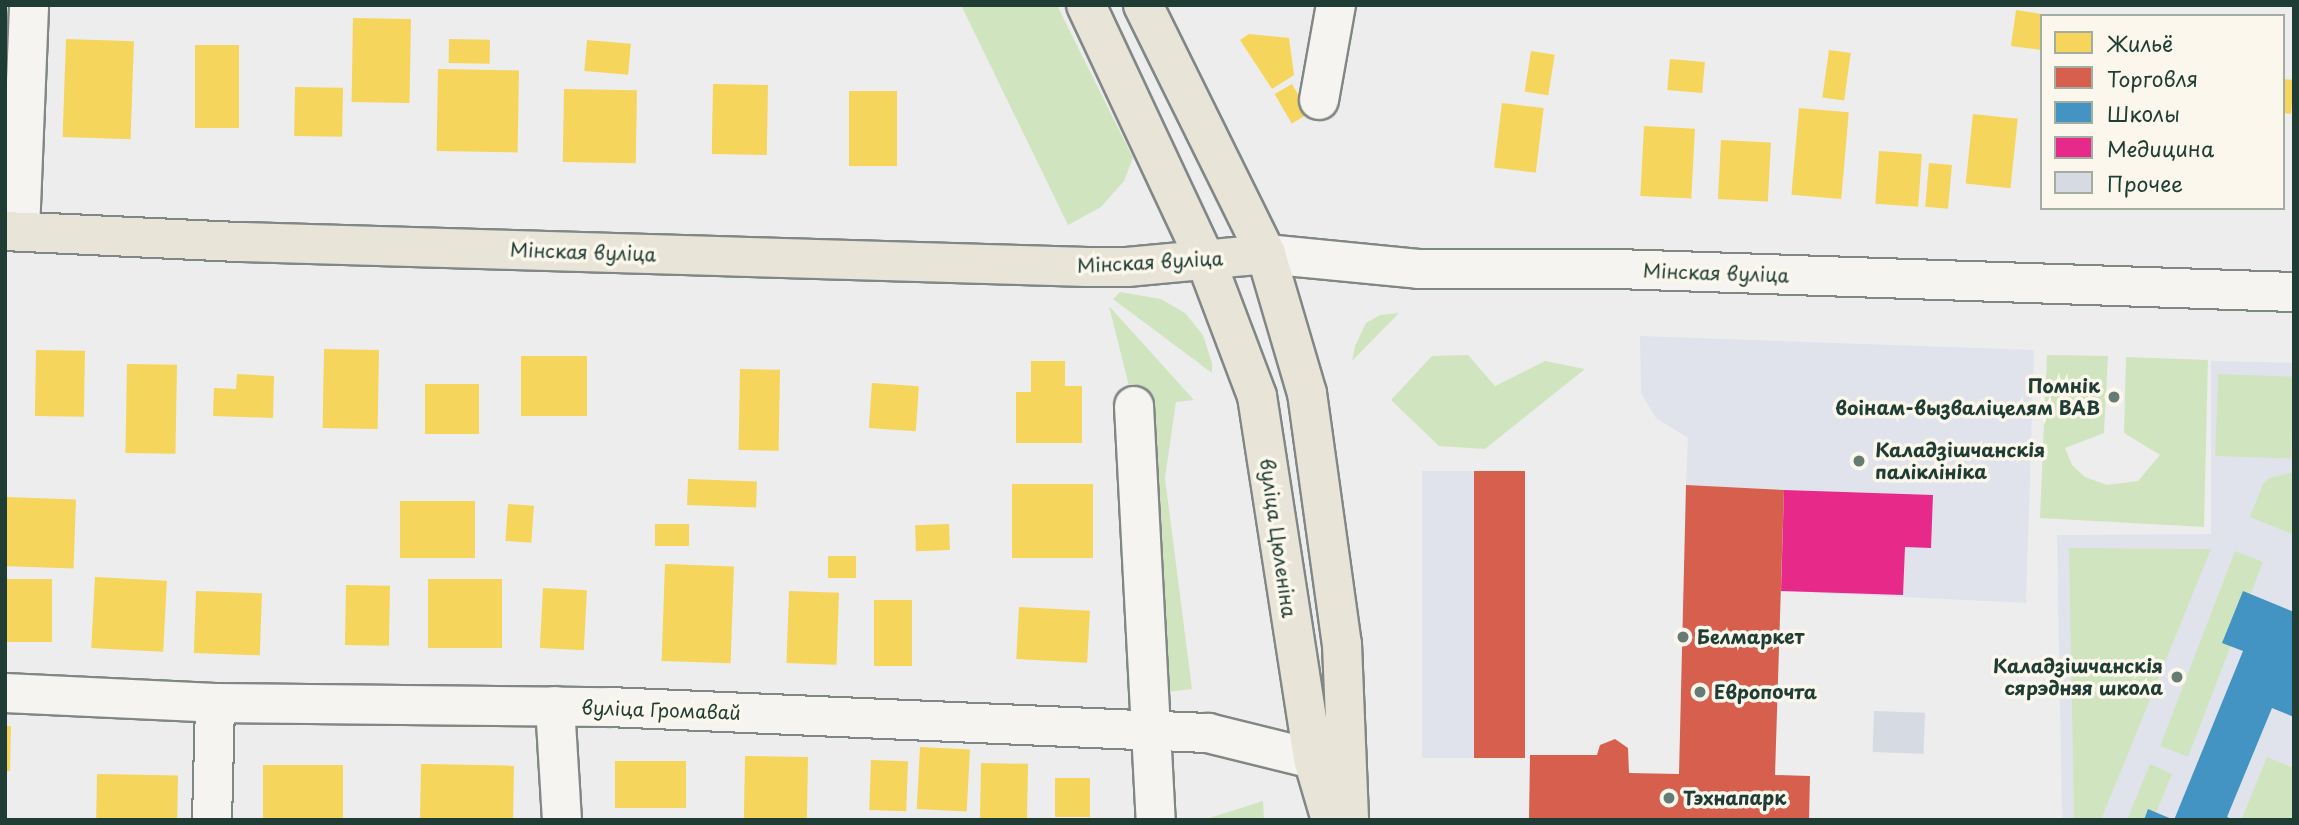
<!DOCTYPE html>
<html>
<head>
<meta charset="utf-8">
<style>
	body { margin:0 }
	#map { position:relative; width:2299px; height:825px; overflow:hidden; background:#ededee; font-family:"Playpen Sans",sans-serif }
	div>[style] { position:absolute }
	.built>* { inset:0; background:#e0e3eb; transform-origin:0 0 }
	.green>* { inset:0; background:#d0e5bf; transform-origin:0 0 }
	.homes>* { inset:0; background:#f6d55c; transform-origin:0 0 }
	.shops>* { inset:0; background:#d6604d; transform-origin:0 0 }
	.schools>* { inset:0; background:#4393c3 }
	.health>* { inset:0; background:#e7298a }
	.building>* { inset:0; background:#d6dae3; transform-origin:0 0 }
	.roads { filter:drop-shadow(2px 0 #818786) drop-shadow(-2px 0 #818786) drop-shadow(0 2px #818786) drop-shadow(0 -2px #818786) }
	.minor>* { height:38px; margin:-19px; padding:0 19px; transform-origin:19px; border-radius:19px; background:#f5f4f1 }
	.major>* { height:38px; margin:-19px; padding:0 19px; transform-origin:19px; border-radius:19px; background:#e8e5d8 }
	.dots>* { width:19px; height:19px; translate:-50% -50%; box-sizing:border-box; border:4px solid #fbf7ec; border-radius:50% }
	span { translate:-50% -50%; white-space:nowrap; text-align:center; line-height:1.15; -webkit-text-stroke:7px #fbf7ec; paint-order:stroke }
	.street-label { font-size:19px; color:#1f3d34 }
	.poi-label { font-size:19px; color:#1f3d34; font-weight:700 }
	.right { translate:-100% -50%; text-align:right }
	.left { translate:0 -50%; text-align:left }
	.frame { position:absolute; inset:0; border:7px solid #1f3d34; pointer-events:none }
	.legend { position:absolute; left:2040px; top:14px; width:245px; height:196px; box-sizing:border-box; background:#fbf7ec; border:2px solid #a3ada2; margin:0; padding:9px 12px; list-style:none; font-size:21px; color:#1f3d34 }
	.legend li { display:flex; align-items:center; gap:14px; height:35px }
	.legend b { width:35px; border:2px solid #a3ada2 }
</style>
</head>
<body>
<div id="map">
	<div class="built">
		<i style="clip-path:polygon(1640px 336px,2034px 350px,2026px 603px,1781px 591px,1784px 490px,1686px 485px,1688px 438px,1656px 418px,1641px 393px)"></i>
		<i style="clip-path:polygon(2211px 361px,2294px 363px,2294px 820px,2062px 820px,2057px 535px,2211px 534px)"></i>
		<i style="left:1422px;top:471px;width:103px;height:287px"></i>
	</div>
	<div class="green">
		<i style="clip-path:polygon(961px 5px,1057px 5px,1133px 158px,1124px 181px,1101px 207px,1068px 225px)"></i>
		<i style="clip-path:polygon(1120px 292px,1161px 299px,1185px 313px,1203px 335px,1212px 363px,1212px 373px,1113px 299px)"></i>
		<i style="clip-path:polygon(1109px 306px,1194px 400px,1176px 402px,1165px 478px,1192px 689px,1150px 694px,1134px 406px)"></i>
		<i style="clip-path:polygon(1399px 313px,1352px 361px,1355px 346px,1366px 323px,1380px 315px)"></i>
		<i style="clip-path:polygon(1468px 355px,1495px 386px,1545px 361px,1585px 369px,1485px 449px,1439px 446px,1391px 400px,1432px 356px)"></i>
		<i style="clip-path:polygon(2047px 355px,2108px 356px,2104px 433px,2065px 448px,2072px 465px,2085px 477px,2107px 485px,2138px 481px,2160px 455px,2124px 433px,2126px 357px,2208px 360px,2204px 527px,2040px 518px)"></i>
		<i style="left:2218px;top:374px;width:76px;height:82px;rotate:2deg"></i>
		<i style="clip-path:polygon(2294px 472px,2294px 535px,2250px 517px,2263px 484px,2269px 478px)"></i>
		<i style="clip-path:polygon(2069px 548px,2211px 549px,2101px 820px,2074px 820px)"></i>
		<i style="left:2235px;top:551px;width:30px;height:209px;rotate:21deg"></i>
		<i style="clip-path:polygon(2267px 757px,2294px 768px,2294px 820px,2242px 818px)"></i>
		<i style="clip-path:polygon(2150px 764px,2172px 774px,2153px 820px,2127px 820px)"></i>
		<i style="clip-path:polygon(1263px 801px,1264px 820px,1203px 820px)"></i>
	</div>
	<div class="homes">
		<i style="clip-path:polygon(2016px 10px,2042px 14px,2042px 50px,2011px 46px)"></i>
		<i style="left:353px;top:18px;width:58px;height:84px;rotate:1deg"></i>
		<i style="clip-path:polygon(1249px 34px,1289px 38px,1294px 75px,1272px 89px,1240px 40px)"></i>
		<i style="left:66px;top:39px;width:68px;height:98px;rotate:2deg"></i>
		<i style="left:449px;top:39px;width:41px;height:24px;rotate:1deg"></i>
		<i style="left:587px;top:40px;width:44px;height:31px;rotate:5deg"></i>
		<i style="left:195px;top:45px;width:44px;height:83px"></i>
		<i style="left:1829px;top:50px;width:22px;height:48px;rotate:8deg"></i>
		<i style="left:1531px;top:51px;width:24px;height:41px;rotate:9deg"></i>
		<i style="left:1670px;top:59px;width:35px;height:31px;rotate:5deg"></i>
		<i style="left:438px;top:69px;width:81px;height:82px;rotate:1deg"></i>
		<i style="left:2283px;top:79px;width:11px;height:34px;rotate:5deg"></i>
		<i style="left:713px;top:84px;width:55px;height:70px;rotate:1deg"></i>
		<i style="left:1292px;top:84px;width:34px;height:20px;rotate:60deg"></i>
		<i style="left:295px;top:87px;width:48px;height:49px;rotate:1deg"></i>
		<i style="left:564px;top:89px;width:73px;height:73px;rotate:1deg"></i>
		<i style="left:849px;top:91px;width:48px;height:75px"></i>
		<i style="left:1502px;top:103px;width:42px;height:65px;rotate:7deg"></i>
		<i style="left:1799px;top:108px;width:50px;height:87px;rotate:5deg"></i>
		<i style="left:1973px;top:114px;width:45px;height:70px;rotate:6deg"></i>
		<i style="left:1644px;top:126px;width:51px;height:70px;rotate:3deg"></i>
		<i style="left:1721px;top:140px;width:50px;height:59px;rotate:3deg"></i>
		<i style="left:1879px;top:151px;width:43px;height:53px;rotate:4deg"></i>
		<i style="left:1929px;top:163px;width:23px;height:44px;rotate:5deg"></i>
		<i style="left:324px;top:349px;width:55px;height:79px;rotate:1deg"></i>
		<i style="left:36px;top:350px;width:49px;height:66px;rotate:1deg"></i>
		<i style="left:587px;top:356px;width:60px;height:66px;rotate:90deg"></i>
		<i style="clip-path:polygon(1031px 361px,1065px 361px,1065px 386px,1082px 386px,1082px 443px,1016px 443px,1016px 392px,1031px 392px)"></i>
		<i style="left:127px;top:364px;width:50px;height:89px;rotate:1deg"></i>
		<i style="left:740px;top:369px;width:40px;height:81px;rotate:1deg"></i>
		<i style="clip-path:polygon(237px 374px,274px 376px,273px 418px,213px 416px,214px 388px,236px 389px)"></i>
		<i style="left:872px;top:383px;width:47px;height:45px;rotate:4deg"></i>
		<i style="left:425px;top:384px;width:54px;height:50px"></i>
		<i style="left:688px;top:479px;width:69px;height:26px;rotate:2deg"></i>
		<i style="left:1012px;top:484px;width:81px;height:74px"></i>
		<i style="left:5px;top:497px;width:71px;height:69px;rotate:2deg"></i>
		<i style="left:475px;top:501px;width:57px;height:75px;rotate:90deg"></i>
		<i style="left:508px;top:504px;width:26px;height:37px;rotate:4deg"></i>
		<i style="left:655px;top:524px;width:34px;height:22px"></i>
		<i style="left:949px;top:524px;width:26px;height:34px;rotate:88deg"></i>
		<i style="left:828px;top:556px;width:28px;height:22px"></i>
		<i style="left:665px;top:564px;width:69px;height:97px;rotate:2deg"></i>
		<i style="left:95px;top:577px;width:72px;height:71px;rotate:3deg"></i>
		<i style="left:5px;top:579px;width:47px;height:63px"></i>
		<i style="left:502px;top:579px;width:69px;height:74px;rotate:90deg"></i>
		<i style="left:346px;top:585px;width:44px;height:60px;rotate:1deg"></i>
		<i style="left:543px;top:588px;width:44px;height:60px;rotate:3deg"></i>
		<i style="left:196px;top:591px;width:66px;height:62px;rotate:2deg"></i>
		<i style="left:789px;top:591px;width:50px;height:72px;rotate:2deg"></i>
		<i style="left:874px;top:600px;width:38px;height:66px"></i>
		<i style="left:1019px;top:607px;width:71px;height:52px;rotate:3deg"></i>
		<i style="clip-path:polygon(5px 726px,11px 726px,10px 771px,5px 771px)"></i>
		<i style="left:920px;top:747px;width:50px;height:62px;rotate:3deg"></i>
		<i style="left:745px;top:756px;width:63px;height:64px;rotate:1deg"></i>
		<i style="left:871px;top:760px;width:37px;height:50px;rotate:2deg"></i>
		<i style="left:615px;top:761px;width:71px;height:47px"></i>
		<i style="left:981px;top:763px;width:47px;height:57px;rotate:1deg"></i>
		<i style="left:421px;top:764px;width:93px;height:56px;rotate:1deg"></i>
		<i style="left:343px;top:765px;width:55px;height:80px;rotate:90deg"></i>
		<i style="left:97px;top:774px;width:81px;height:46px;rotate:1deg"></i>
		<i style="left:1055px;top:778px;width:35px;height:39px"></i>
	</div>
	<div class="shops">
		<i style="left:1474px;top:471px;width:51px;height:287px"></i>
		<i style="clip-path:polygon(1686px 485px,1784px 490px,1775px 775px,1810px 776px,1809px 820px,1529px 820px,1530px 755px,1597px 755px,1600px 745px,1615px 739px,1628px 748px,1629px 773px,1679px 774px)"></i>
	</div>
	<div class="schools">
		<i style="clip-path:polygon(2243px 591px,2294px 612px,2294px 717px,2272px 708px,2227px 817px,2234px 820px,2174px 820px,2243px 651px,2222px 643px)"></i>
		<i style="clip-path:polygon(2148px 809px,2174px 820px,2144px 820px)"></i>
	</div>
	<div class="health">
		<i style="clip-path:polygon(1784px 490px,1933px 495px,1931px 548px,1905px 547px,1903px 595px,1781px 591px)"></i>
	</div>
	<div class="building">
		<i style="left:1874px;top:711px;width:51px;height:41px;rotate:2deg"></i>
	</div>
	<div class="roads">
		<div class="minor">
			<i style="left:1319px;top:100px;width:97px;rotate:-79.9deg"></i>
			<i style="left:20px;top:231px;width:226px;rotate:-87.7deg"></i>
			<i style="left:1266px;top:254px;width:153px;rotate:5.6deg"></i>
			<i style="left:1418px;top:269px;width:199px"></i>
			<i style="left:1617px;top:269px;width:677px;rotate:1.95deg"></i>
			<i style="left:1134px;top:406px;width:415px;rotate:87deg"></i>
			<i style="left:5px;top:693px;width:210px;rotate:2.7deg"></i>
			<i style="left:215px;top:703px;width:394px;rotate:0.6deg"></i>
			<i style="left:609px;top:707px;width:600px;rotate:2.49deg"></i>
			<i style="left:1208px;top:733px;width:108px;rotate:13.9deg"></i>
			<i style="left:555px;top:706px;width:114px;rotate:86.5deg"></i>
			<i style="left:212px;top:820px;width:117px;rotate:-88.5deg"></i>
		</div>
		<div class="major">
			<i style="left:1086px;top:5px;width:283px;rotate:64.9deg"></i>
			<i style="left:1206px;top:261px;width:144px;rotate:69.3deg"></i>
			<i style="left:1257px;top:396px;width:367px;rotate:81.2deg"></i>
			<i style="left:1313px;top:759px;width:64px;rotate:73.6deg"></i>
			<i style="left:1143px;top:5px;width:278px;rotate:63.7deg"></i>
			<i style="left:1266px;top:254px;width:145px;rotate:73.6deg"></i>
			<i style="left:1307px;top:393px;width:253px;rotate:82.1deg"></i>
			<i style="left:1342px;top:644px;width:176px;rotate:87.7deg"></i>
			<i style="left:5px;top:231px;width:237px;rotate:2.7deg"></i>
			<i style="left:242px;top:242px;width:846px;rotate:1.69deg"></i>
			<i style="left:1088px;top:267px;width:39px"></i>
			<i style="left:1127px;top:267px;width:140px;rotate:-5.3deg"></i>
		</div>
	</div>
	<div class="dots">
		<i style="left:2114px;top:397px;background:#677b75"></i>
		<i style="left:1859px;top:461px;background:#677b75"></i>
		<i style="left:1683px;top:637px;background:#677b75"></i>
		<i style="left:2177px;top:677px;background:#677b75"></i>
		<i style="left:1700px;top:692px;background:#677b75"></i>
		<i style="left:1669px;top:798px;background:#677b75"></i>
	</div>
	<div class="street-label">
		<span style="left:583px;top:252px;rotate:2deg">Мінская вуліца</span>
		<span style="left:1150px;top:262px;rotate:-3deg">Мінская вуліца</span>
		<span style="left:1716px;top:273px;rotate:2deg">Мінская вуліца</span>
		<span style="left:1278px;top:538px;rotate:82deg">вуліца Цюленіна</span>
		<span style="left:661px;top:710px;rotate:2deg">вуліца Громавай</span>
	</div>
	<div class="poi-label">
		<span class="right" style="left:2100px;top:397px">Помнік<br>воінам-вызваліцелям ВАВ</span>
		<span class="left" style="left:1875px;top:461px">Каладзішчанскія<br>паліклініка</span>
		<span class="left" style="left:1697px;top:637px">Белмаркет</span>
		<span class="right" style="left:2163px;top:677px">Каладзішчанскія<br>сярэдняя школа</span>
		<span class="left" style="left:1714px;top:692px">Европочта</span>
		<span class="left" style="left:1683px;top:798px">Тэхнапарк</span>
	</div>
	<div class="frame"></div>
	<ul class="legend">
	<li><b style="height:19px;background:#f6d55c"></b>Жильё</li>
	<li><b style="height:19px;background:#d6604d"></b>Торговля</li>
	<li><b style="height:19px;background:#4393c3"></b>Школы</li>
	<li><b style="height:19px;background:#e7298a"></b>Медицина</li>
	<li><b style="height:19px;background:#d6dae3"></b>Прочее</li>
	</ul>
</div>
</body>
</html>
